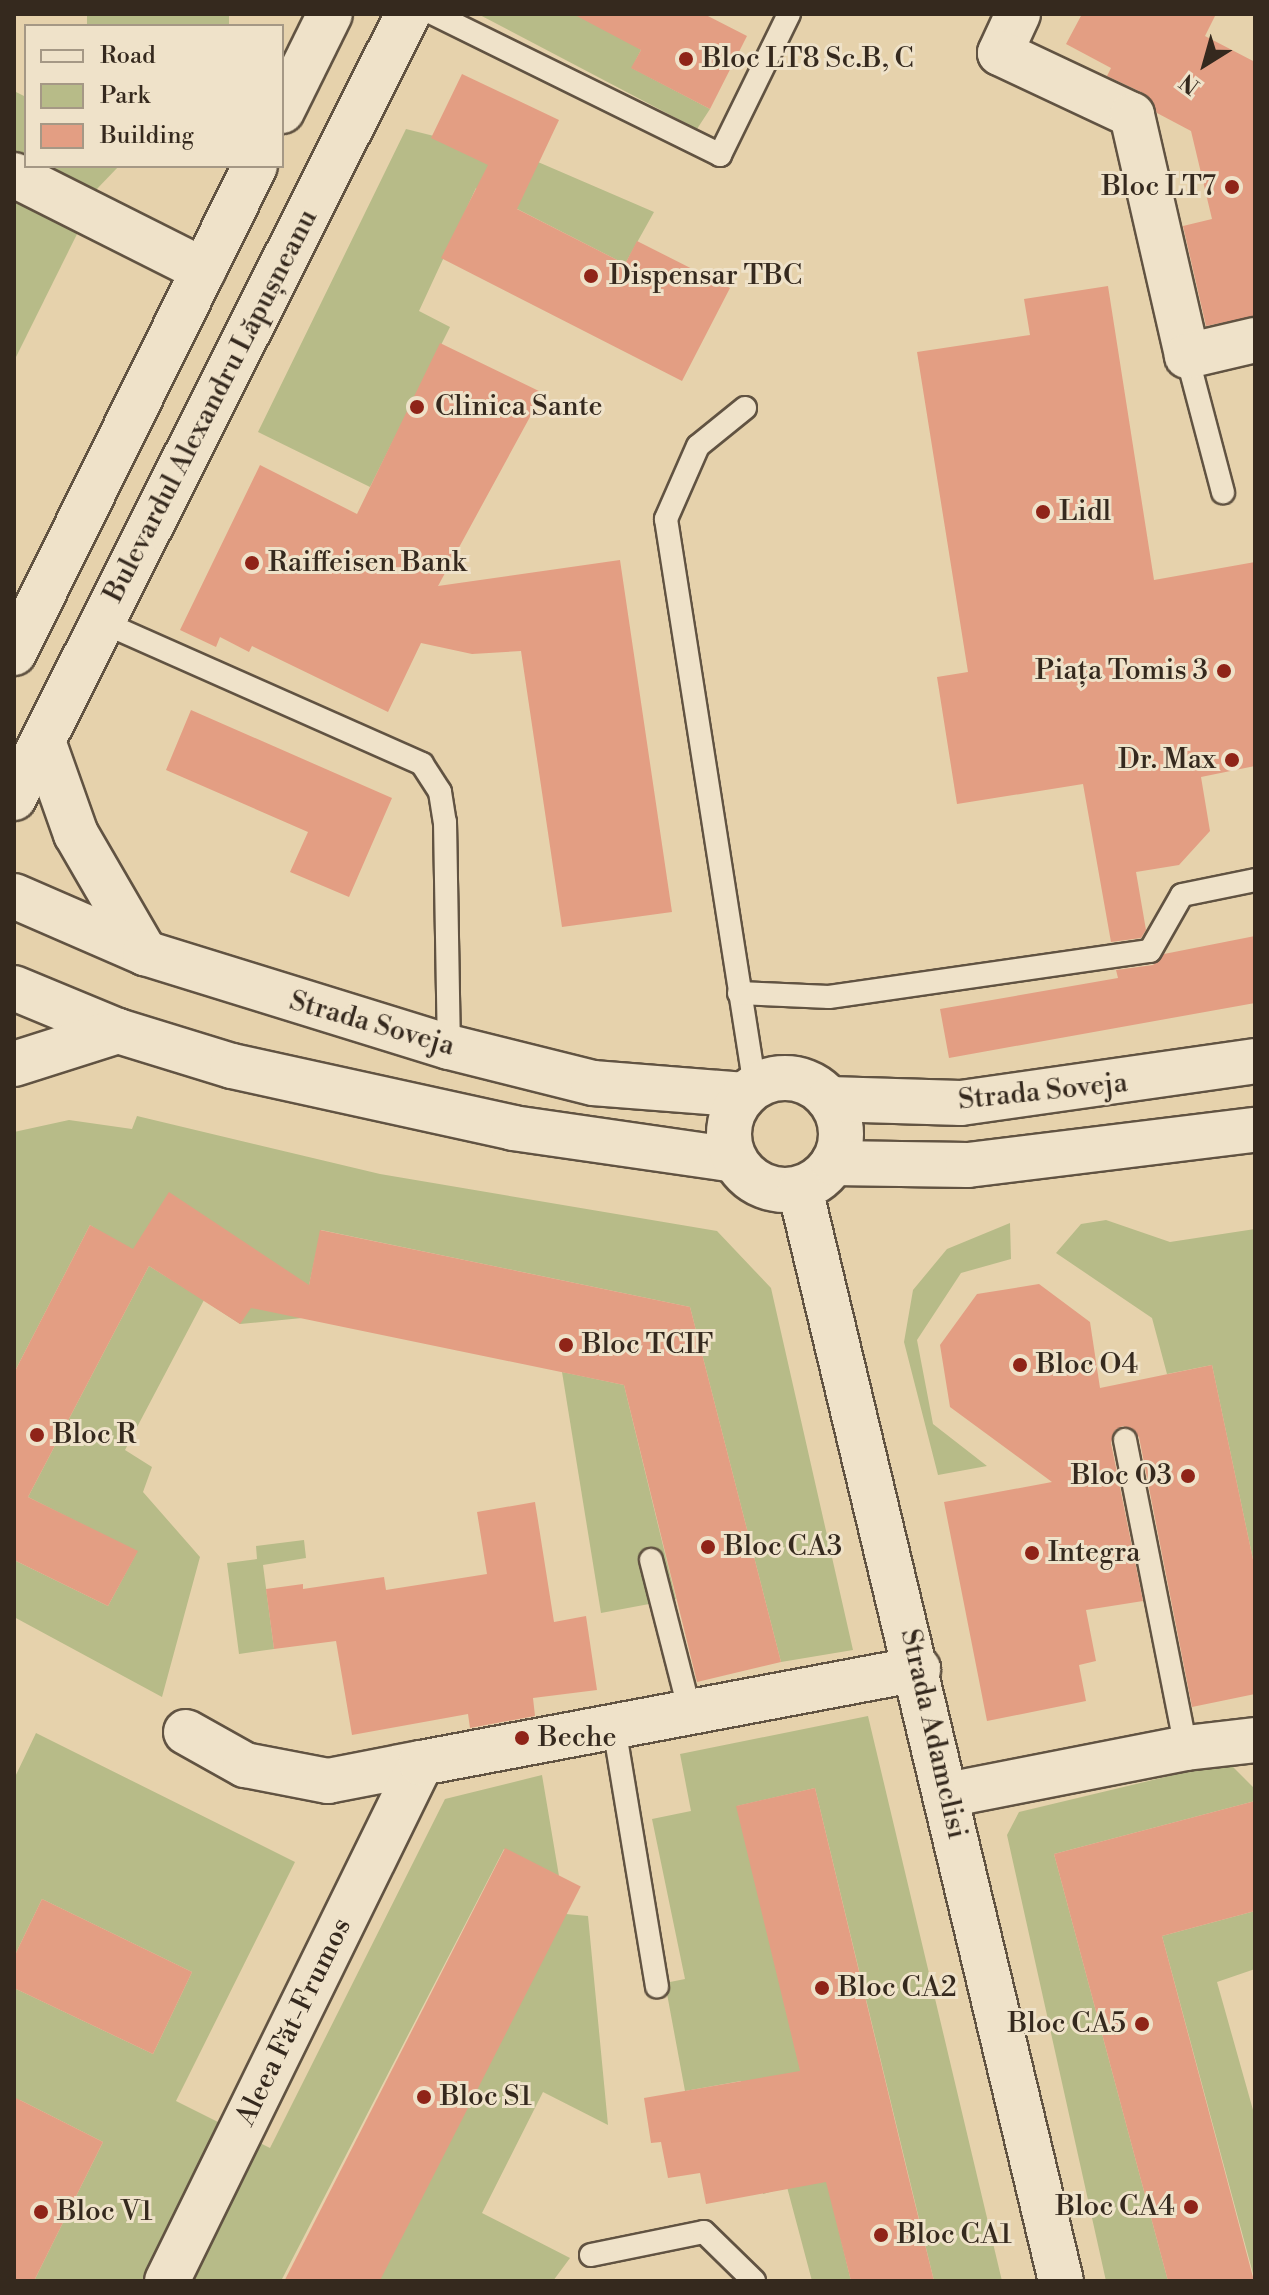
<!DOCTYPE html>
<html>
<head>
<meta charset="utf-8">
<style>
	body { margin:0 }
	#map { position:relative; width:1269px; height:2295px; overflow:hidden; background:#e6d2ac; font-family:"Libre Bodoni",serif }
	div>[style] { position:absolute }
	.green>* { inset:0; background:#b7bb88; transform-origin:0 0 }
	.building>* { inset:0; background:#e39e83; transform-origin:0 0 }
	.roads { filter:drop-shadow(2px 0 #615342) drop-shadow(-2px 0 #615342) drop-shadow(0 2px #615342) drop-shadow(0 -2px #615342) }
	.lane>* { height:22px; margin:-11px; padding:0 11px; transform-origin:11px; border-radius:11px; background:#efe2c9 }
	.street>* { height:44px; margin:-22px; padding:0 22px; transform-origin:22px; border-radius:22px; background:#efe2c9 }
	.secondary>* { height:44px; margin:-22px; padding:0 22px; transform-origin:22px; border-radius:22px; background:#efe2c9 }
	.secondary>.ring { margin:-22px; padding:0; box-sizing:content-box; background:none; border:44px solid #efe2c9; border-radius:50% }
	.dots>* { width:22px; height:22px; translate:-50% -50%; box-sizing:border-box; border:4px solid #efe2c9; border-radius:50% }
	span { translate:-50% -50%; white-space:nowrap; text-align:center; line-height:1.15; -webkit-text-stroke:6px #efe2c9; paint-order:stroke }
	.poi-label { font-size:28px; color:#35291e }
	.left { translate:0 -50%; text-align:left }
	.right { translate:-100% -50%; text-align:right }
	.street-label { font-size:28px; color:#35291e }
	.frame { position:absolute; inset:0; border:16px solid #35291e; pointer-events:none }
	.legend { position:absolute; left:24px; top:24px; width:260px; height:144px; box-sizing:border-box; background:#efe2c9; border:2px solid #a59885; margin:0; padding:10px 14px; list-style:none; font-size:24px; color:#35291e }
	.legend li { display:flex; align-items:center; gap:16px; height:40px }
	.legend b { width:40px; border:2px solid #a59885 }
	.north { position:absolute; left:1165px; top:24px; width:80px; height:80px; -webkit-text-stroke:6px #efe2c9; paint-order:stroke; rotate:217deg; font-size:22px; font-weight:700; line-height:32px; text-align:center; color:#35291e }
	.north::after { content:''; display:block; margin:auto; width:28px; height:36px; background:#35291e; clip-path:polygon(50% 0,100% 100%,50% 72%,0 100%) }
</style>
</head>
<body>
<div id="map">
	<div class="green">
		<i style="left:87px;top:14px;width:142px;height:13px"></i>
		<i style="clip-path:polygon(478px 14px,597px 14px,641px 50px,632px 68px,710px 109px,697px 129px)"></i>
		<i style="clip-path:polygon(14px 91px,26px 97px,26px 159px,14px 153px)"></i>
		<i style="clip-path:polygon(406px 129px,538px 162px,654px 212px,625px 264px,476px 188px,419px 311px,450px 327px,370px 487px,258px 432px)"></i>
		<i style="clip-path:polygon(41px 166px,119px 166px,94px 192px)"></i>
		<i style="clip-path:polygon(14px 189px,82px 224px,14px 361px)"></i>
		<i style="clip-path:polygon(137px 1116px,380px 1174px,717px 1231px,771px 1288px,853px 1650px,781px 1662px,690px 1307px,321px 1230px,302px 1318px,240px 1324px,90px 1225px,14px 1373px,14px 1132px,69px 1120px,132px 1129px)"></i>
		<i style="clip-path:polygon(1106px 1220px,1170px 1242px,1255px 1229px,1255px 1569px,1212px 1365px,1167px 1374px,1152px 1318px,1056px 1253px,1081px 1224px)"></i>
		<i style="clip-path:polygon(1010px 1223px,1011px 1259px,961px 1273px,917px 1340px,933px 1424px,987px 1466px,938px 1475px,904px 1342px,913px 1290px,947px 1249px)"></i>
		<i style="clip-path:polygon(149px 1266px,204px 1300px,125px 1450px,152px 1467px,143px 1492px,200px 1557px,162px 1697px,14px 1617px,14px 1560px,108px 1606px,137px 1552px,28px 1497px)"></i>
		<i style="clip-path:polygon(562px 1372px,624px 1385px,676px 1599px,601px 1613px)"></i>
		<i style="clip-path:polygon(304px 1540px,306px 1558px,263px 1565px,274px 1649px,239px 1654px,227px 1563px,257px 1559px,256px 1546px)"></i>
		<i style="clip-path:polygon(868px 1716px,1002px 2281px,934px 2281px,815px 1788px,737px 1806px,851px 2281px,812px 2281px,787px 2187px,763px 2194px,741px 2081px,685px 2091px,665px 1983px,685px 1979px,652px 1819px,691px 1811px,680px 1754px)"></i>
		<i style="clip-path:polygon(36px 1733px,295px 1862px,176px 2101px,270px 2148px,445px 1799px,542px 1775px,559px 1876px,504px 1849px,281px 2281px,34px 2281px,103px 2142px,20px 2100px,14px 2111px,14px 1988px,153px 2054px,192px 1972px,42px 1899px,14px 1957px,14px 1779px)"></i>
		<i style="clip-path:polygon(1228px 1762px,1255px 1789px,1255px 1801px,1054px 1854px,1168px 2281px,1106px 2281px,1007px 1835px,1019px 1812px)"></i>
		<i style="clip-path:polygon(1255px 1911px,1255px 1969px,1217px 1982px,1255px 2117px,1255px 2281px,1162px 1936px)"></i>
		<i style="clip-path:polygon(566px 1914px,588px 1916px,608px 2125px,543px 2092px,482px 2213px,570px 2258px,553px 2281px,377px 2281px)"></i>
	</div>
	<div class="building">
		<i style="clip-path:polygon(573px 14px,704px 14px,747px 36px,710px 109px,631px 68px,641px 50px)"></i>
		<i style="clip-path:polygon(1082px 14px,1216px 14px,1205px 36px,1255px 62px,1255px 316px,1206px 326px,1183px 226px,1212px 219px,1191px 131px,1157px 113px,1143px 93px,1107px 76px,1111px 68px,1066px 44px)"></i>
		<i style="clip-path:polygon(462px 74px,559px 120px,517px 209px,625px 264px,637px 241px,730px 288px,682px 381px,441px 258px,488px 165px,431px 138px)"></i>
		<i style="clip-path:polygon(1108px 286px,1154px 580px,1255px 562px,1255px 766px,1201px 777px,1210px 831px,1179px 865px,1136px 872px,1146px 930px,1141px 938px,1111px 942px,1083px 784px,957px 804px,937px 677px,968px 672px,917px 352px,1030px 335px,1024px 299px)"></i>
		<i style="clip-path:polygon(440px 343px,543px 393px,438px 586px,620px 560px,672px 912px,562px 927px,521px 651px,472px 654px,421px 643px,388px 712px,252px 646px,249px 652px,220px 637px,216px 647px,180px 630px,260px 465px,357px 514px)"></i>
		<i style="clip-path:polygon(191px 710px,392px 798px,349px 897px,290px 872px,308px 832px,166px 770px)"></i>
		<i style="clip-path:polygon(1255px 936px,1255px 1003px,949px 1058px,940px 1009px,1118px 978px,1116px 970px,1153px 965px,1164px 954px)"></i>
		<i style="clip-path:polygon(169px 1192px,309px 1285px,320px 1230px,690px 1307px,781px 1662px,697px 1682px,624px 1385px,251px 1308px,240px 1324px,149px 1266px,28px 1497px,138px 1551px,108px 1606px,14px 1560px,14px 1373px,90px 1225px,133px 1249px)"></i>
		<i style="clip-path:polygon(1039px 1284px,1090px 1322px,1100px 1388px,1212px 1365px,1255px 1569px,1255px 1694px,1192px 1707px,1139px 1437px,1123px 1426px,1115px 1430px,1111px 1443px,1143px 1601px,1086px 1610px,1096px 1661px,1079px 1665px,1086px 1701px,987px 1721px,944px 1502px,1052px 1482px,950px 1407px,940px 1345px,977px 1294px)"></i>
		<i style="clip-path:polygon(535px 1502px,554px 1622px,586px 1616px,597px 1690px,533px 1698px,535px 1716px,470px 1728px,468px 1714px,352px 1735px,336px 1641px,274px 1649px,266px 1589px,303px 1584px,303px 1589px,384px 1577px,386px 1590px,487px 1574px,477px 1512px)"></i>
		<i style="clip-path:polygon(815px 1788px,907px 2171px,934px 2281px,851px 2281px,826px 2182px,706px 2204px,700px 2173px,668px 2178px,661px 2142px,651px 2143px,644px 2098px,800px 2071px,736px 1806px)"></i>
		<i style="clip-path:polygon(1255px 1801px,1255px 1911px,1162px 1936px,1254px 2281px,1168px 2281px,1054px 1854px)"></i>
		<i style="left:505px;top:1848px;width:85px;height:488px;rotate:27deg"></i>
		<i style="clip-path:polygon(42px 1899px,192px 1972px,153px 2054px,14px 1988px,14px 1957px)"></i>
		<i style="clip-path:polygon(14px 2097px,103px 2142px,34px 2281px,14px 2281px)"></i>
	</div>
	<div class="roads">
		<div class="lane">
			<i style="left:434px;top:14px;width:319px;rotate:26.2deg"></i>
			<i style="left:720px;top:155px;width:157px;rotate:-63.9deg"></i>
			<i style="left:1187px;top:356px;width:141px;rotate:75.2deg"></i>
			<i style="left:745px;top:408px;width:60px;rotate:141deg"></i>
			<i style="left:698px;top:446px;width:80px;rotate:113.7deg"></i>
			<i style="left:666px;top:519px;width:575px;rotate:81.09deg"></i>
			<i style="left:102px;top:622px;width:350px;rotate:23.9deg"></i>
			<i style="left:422px;top:764px;width:33px;rotate:57deg"></i>
			<i style="left:440px;top:792px;width:30px;rotate:81deg"></i>
			<i style="left:445px;top:822px;width:225px;rotate:89deg"></i>
			<i style="left:739px;top:993px;width:90px;rotate:2.5deg"></i>
			<i style="left:829px;top:997px;width:324px;rotate:-8.2deg"></i>
			<i style="left:1150px;top:951px;width:64px;rotate:-60.3deg"></i>
			<i style="left:1182px;top:895px;width:75px;rotate:-11.6deg"></i>
			<i style="left:1125px;top:1440px;width:314px;rotate:78.8deg"></i>
			<i style="left:651px;top:1560px;width:157px;rotate:75.6deg"></i>
			<i style="left:614px;top:1727px;width:263px;rotate:80.6deg"></i>
			<i style="left:591px;top:2255px;width:115px;rotate:-11.5deg"></i>
			<i style="left:704px;top:2232px;width:70px;rotate:44.4deg"></i>
		</div>
		<div class="street">
			<i style="left:1018px;top:14px;width:43px;rotate:114.8deg"></i>
			<i style="left:1000px;top:53px;width:146px;rotate:25.2deg"></i>
			<i style="left:1132px;top:115px;width:247px;rotate:77.1deg"></i>
			<i style="left:1187px;top:356px;width:70px;rotate:-13.2deg"></i>
			<i style="left:14px;top:175px;width:212px;rotate:26.7deg"></i>
			<i style="left:186px;top:1732px;width:68px;rotate:29.2deg"></i>
			<i style="left:245px;top:1765px;width:85px;rotate:10.9deg"></i>
			<i style="left:328px;top:1781px;width:95px;rotate:-11deg"></i>
			<i style="left:947px;top:1795px;width:244px;rotate:-11.1deg"></i>
			<i style="left:1186px;top:1748px;width:69px;rotate:-6.6deg"></i>
			<i style="left:167px;top:2281px;width:577px;rotate:-63.88deg"></i>
			<i style="left:421px;top:1763px;width:506px;rotate:-10.71deg"></i>
		</div>
		<div class="secondary">
			<i style="left:282px;top:111px;width:108px;rotate:-63.7deg"></i>
			<i style="left:14px;top:653px;width:543px;rotate:-63.67deg"></i>
			<i style="left:43px;top:741px;width:99px;rotate:70.5deg"></i>
			<i style="left:76px;top:834px;width:138px;rotate:59.9deg"></i>
			<i style="left:14px;top:798px;width:877px;rotate:-63.32deg"></i>
			<i style="left:14px;top:896px;width:143px;rotate:23.5deg"></i>
			<i style="left:145px;top:953px;width:318px;rotate:17.2deg"></i>
			<i style="left:449px;top:1047px;width:148px;rotate:14deg"></i>
			<i style="left:593px;top:1083px;width:152px;rotate:4.5deg"></i>
			<i style="left:14px;top:988px;width:113px;rotate:22.5deg"></i>
			<i style="left:118px;top:1031px;width:119px;rotate:17.1deg"></i>
			<i style="left:232px;top:1066px;width:288px;rotate:12.4deg"></i>
			<i style="left:513px;top:1128px;width:224px;rotate:8.2deg"></i>
			<i style="left:14px;top:1064px;width:109px;rotate:-17.6deg"></i>
			<i class="ring" style="left:729px;top:1078px;width:68px;height:68px"></i>
			<i style="left:829px;top:1099px;width:132px;rotate:1.7deg"></i>
			<i style="left:961px;top:1103px;width:297px;rotate:-8.1deg"></i>
			<i style="left:833px;top:1163px;width:135px;rotate:0.8deg"></i>
			<i style="left:968px;top:1165px;width:289px;rotate:-7deg"></i>
			<i style="left:800px;top:1189px;width:1123px;rotate:76.56deg"></i>
		</div>
	</div>
	<div class="dots">
		<i style="left:686px;top:59px;background:#8f2418"></i>
		<i style="left:1232px;top:187px;background:#8f2418"></i>
		<i style="left:591px;top:276px;background:#8f2418"></i>
		<i style="left:417px;top:407px;background:#8f2418"></i>
		<i style="left:1043px;top:512px;background:#8f2418"></i>
		<i style="left:252px;top:563px;background:#8f2418"></i>
		<i style="left:1224px;top:671px;background:#8f2418"></i>
		<i style="left:1232px;top:760px;background:#8f2418"></i>
		<i style="left:566px;top:1345px;background:#8f2418"></i>
		<i style="left:1020px;top:1365px;background:#8f2418"></i>
		<i style="left:37px;top:1435px;background:#8f2418"></i>
		<i style="left:1188px;top:1476px;background:#8f2418"></i>
		<i style="left:708px;top:1547px;background:#8f2418"></i>
		<i style="left:1032px;top:1553px;background:#8f2418"></i>
		<i style="left:522px;top:1738px;background:#8f2418"></i>
		<i style="left:822px;top:1988px;background:#8f2418"></i>
		<i style="left:1142px;top:2024px;background:#8f2418"></i>
		<i style="left:424px;top:2097px;background:#8f2418"></i>
		<i style="left:1191px;top:2207px;background:#8f2418"></i>
		<i style="left:41px;top:2212px;background:#8f2418"></i>
		<i style="left:881px;top:2235px;background:#8f2418"></i>
	</div>
	<div class="poi-label">
		<span class="left" style="left:702px;top:59px">Bloc LT8 Sc.B, C</span>
		<span class="right" style="left:1216px;top:187px">Bloc LT7</span>
		<span class="left" style="left:609px;top:276px">Dispensar TBC</span>
		<span class="left" style="left:435px;top:407px">Clinica Sante</span>
		<span class="left" style="left:1059px;top:512px">Lidl</span>
		<span class="left" style="left:268px;top:563px">Raiffeisen Bank</span>
		<span class="right" style="left:1208px;top:671px">Piața Tomis 3</span>
		<span class="right" style="left:1216px;top:760px">Dr. Max</span>
		<span class="left" style="left:582px;top:1345px">Bloc TCIF</span>
		<span class="left" style="left:1036px;top:1365px">Bloc O4</span>
		<span class="left" style="left:53px;top:1435px">Bloc R</span>
		<span class="right" style="left:1172px;top:1476px">Bloc O3</span>
		<span class="left" style="left:724px;top:1547px">Bloc CA3</span>
		<span class="left" style="left:1048px;top:1553px">Integra</span>
		<span class="left" style="left:538px;top:1738px">Beche</span>
		<span class="left" style="left:838px;top:1988px">Bloc CA2</span>
		<span class="right" style="left:1126px;top:2024px">Bloc CA5</span>
		<span class="left" style="left:440px;top:2097px">Bloc S1</span>
		<span class="right" style="left:1175px;top:2207px">Bloc CA4</span>
		<span class="left" style="left:57px;top:2212px">Bloc V1</span>
		<span class="left" style="left:897px;top:2235px">Bloc CA1</span>
	</div>
	<div class="street-label">
		<span style="left:211px;top:406px;rotate:-63deg">Bulevardul Alexandru Lăpușneanu</span>
		<span style="left:372px;top:1024px;rotate:16deg">Strada Soveja</span>
		<span style="left:1043px;top:1092px;rotate:-6deg">Strada Soveja</span>
		<span style="left:933px;top:1734px;rotate:77deg">Strada Adamclisi</span>
		<span style="left:294px;top:2022px;rotate:-64deg">Aleea Făt-Frumos</span>
	</div>
	<div class="frame"></div>
	<ul class="legend">
	<li><b style="height:10px;background:#efe2c9"></b>Road</li>
	<li><b style="height:22px;background:#b7bb88"></b>Park</li>
	<li><b style="height:22px;background:#e39e83"></b>Building</li>
	</ul>
	<div class="north">N</div>
</div>
</body>
</html>
